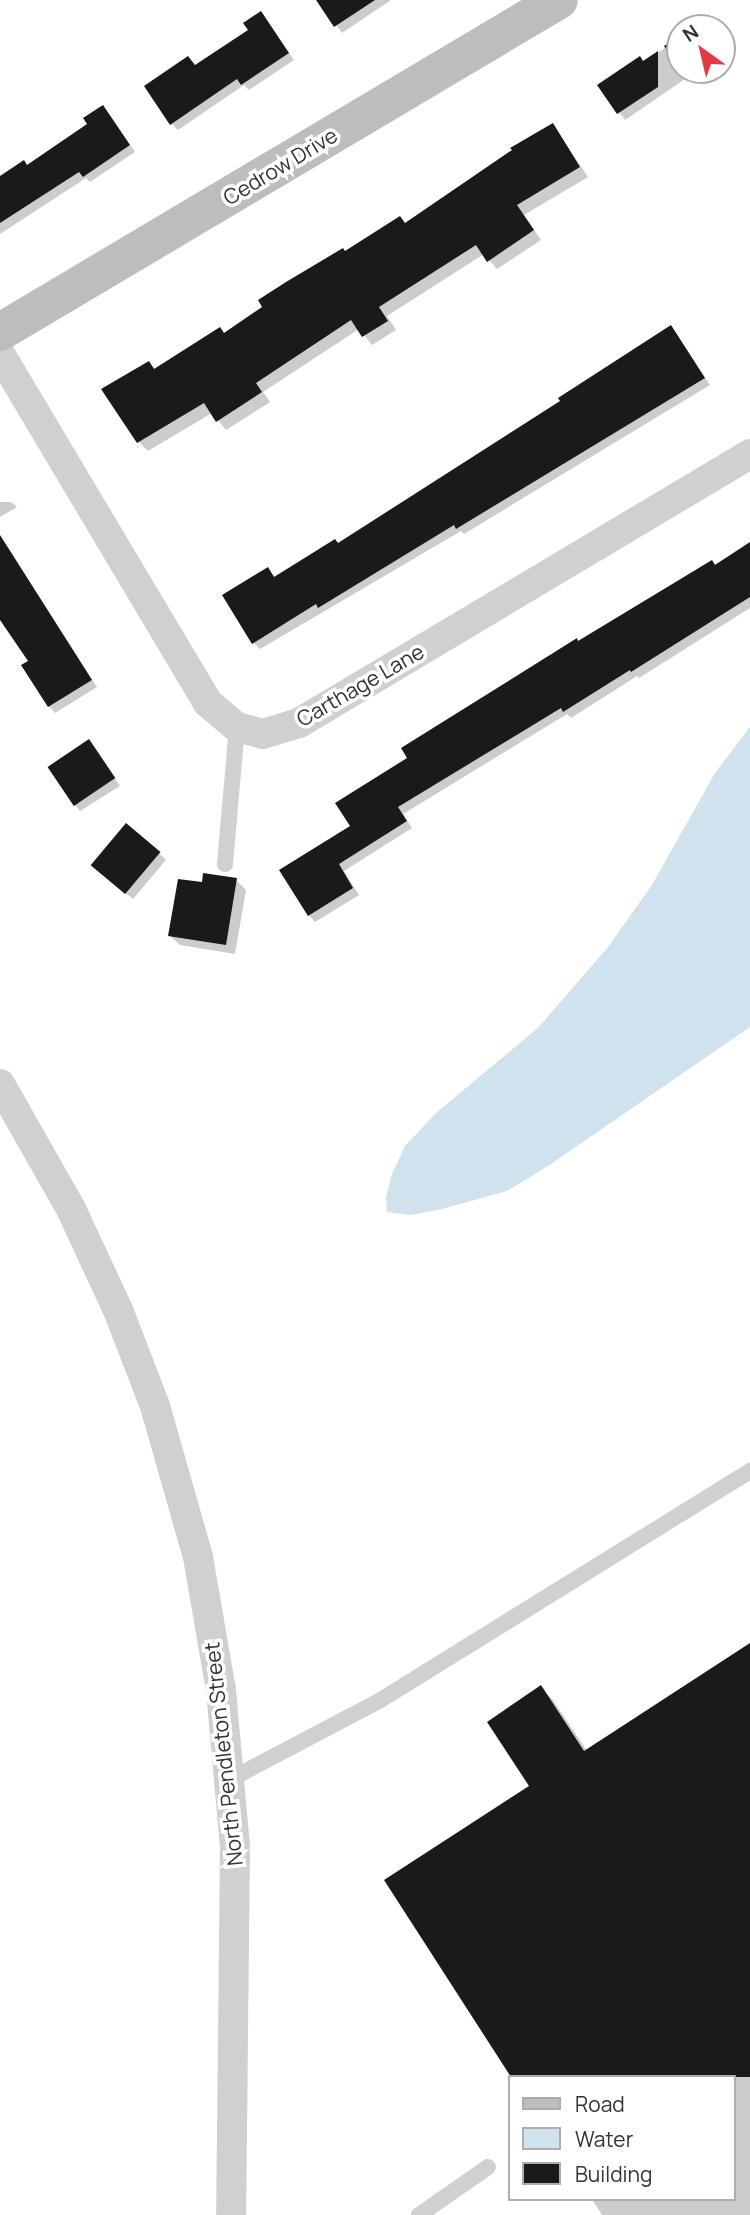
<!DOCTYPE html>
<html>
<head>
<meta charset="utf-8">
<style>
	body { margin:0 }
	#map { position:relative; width:750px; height:2215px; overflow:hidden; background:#fff; font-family:Manrope,sans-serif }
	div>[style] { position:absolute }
	.water>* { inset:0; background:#cfe2ee }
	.shadow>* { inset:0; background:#0003 }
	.building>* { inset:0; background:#1a1a1a; transform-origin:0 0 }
	.lane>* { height:16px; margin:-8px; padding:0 8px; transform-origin:8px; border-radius:8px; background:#d0d0d0 }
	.street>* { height:30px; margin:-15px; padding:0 15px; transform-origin:15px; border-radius:15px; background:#d0d0d0 }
	.secondary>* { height:38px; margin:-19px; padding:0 19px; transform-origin:19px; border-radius:19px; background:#bdbdbd }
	span { translate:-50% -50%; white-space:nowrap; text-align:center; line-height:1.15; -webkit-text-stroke:7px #fff; paint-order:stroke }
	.street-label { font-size:21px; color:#333 }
	.legend { position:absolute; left:508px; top:2075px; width:228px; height:126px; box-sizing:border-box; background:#fff; border:2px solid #adadad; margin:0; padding:9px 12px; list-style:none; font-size:21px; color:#333 }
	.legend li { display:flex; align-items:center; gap:14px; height:35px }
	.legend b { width:35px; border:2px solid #adadad }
	.north { position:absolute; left:666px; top:14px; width:70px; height:70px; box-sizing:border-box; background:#fff; border:2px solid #adadad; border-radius:50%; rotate:326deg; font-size:19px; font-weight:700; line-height:28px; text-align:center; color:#333 }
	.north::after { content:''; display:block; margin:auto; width:24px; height:32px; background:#e63946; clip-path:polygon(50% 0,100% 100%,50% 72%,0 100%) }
</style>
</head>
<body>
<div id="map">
	<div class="water">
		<i style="clip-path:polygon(750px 727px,750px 1027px,548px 1166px,507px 1191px,442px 1209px,411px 1215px,387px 1212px,386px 1197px,392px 1174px,405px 1146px,436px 1113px,539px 1027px,608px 947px,652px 885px,715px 773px)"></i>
	</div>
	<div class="shadow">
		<i style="clip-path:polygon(318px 0,391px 0,342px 33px)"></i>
		<i style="clip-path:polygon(261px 13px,294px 60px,249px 90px,244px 85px,178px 130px,171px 123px,196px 66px,250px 31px)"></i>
		<i style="clip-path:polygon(707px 20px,714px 28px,695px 28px)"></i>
		<i style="clip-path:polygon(680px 38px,680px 70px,711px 70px,693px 82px,688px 77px,625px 120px,599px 85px,644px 62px)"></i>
		<i style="clip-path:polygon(722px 40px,733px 56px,722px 63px)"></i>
		<i style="clip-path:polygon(109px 114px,135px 152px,90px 182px,86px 178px,0 234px,0 178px,28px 166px)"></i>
		<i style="clip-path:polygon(553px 125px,588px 177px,524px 215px,541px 240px,497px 269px,484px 254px,387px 316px,396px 330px,372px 345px,359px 329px,263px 392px,270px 402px,226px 430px,212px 413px,148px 451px,139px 442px,149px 363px,156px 370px,225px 334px,345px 253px,406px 224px)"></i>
		<i style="clip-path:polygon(671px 328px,710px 385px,464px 534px,461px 531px,260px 649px,254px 643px,267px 569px,276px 578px,338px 545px,563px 402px)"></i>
		<i style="clip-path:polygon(0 502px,11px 502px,17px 507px,0 517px)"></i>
		<i style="clip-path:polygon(750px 544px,750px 608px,639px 678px,637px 676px,571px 718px,567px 714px,403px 814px,412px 828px,344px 871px,359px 895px,315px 922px,309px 915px,352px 827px,409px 758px,579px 643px)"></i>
		<i style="clip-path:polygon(9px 550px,97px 687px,55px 713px,49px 706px,30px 662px,0 617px,0 556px)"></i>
		<i style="clip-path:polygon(89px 741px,120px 786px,80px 811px,74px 804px)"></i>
		<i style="clip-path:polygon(159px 853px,166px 860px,133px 899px,99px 871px)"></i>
		<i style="clip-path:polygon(236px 880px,246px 890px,235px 954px,180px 945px,170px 936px,203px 884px)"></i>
		<i style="clip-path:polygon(750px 1645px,750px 2215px,602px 2215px,592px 2199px,734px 2199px,734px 2077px,532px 1787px,541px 1688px,553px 1700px,587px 1751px)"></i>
	</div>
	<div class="building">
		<i style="clip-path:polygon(316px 0,375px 0,334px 27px)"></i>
		<i style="clip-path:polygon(261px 11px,289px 53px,241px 85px,237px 79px,170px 125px,144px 86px,188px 56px,195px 65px,248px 30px,243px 23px)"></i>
		<i style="clip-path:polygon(680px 36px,680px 69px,664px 46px)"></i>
		<i style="clip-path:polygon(658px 51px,658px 87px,617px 114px,597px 85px,640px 56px,643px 61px)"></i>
		<i style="clip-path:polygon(103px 105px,130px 145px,83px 177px,79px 172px,0 223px,0 176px,24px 160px,27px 165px,87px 124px,83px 118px)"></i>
		<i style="clip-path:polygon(553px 123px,580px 167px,517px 205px,534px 230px,487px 262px,476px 245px,379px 307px,388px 321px,362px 337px,351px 320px,256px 383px,262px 392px,216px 422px,204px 403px,137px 443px,101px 389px,149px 361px,154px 369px,220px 327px,224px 333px,262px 307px,258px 300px,286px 282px,343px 248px,345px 251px,400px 216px,405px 223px,512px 150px,510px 148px)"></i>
		<i style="clip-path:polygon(671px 325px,705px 378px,456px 529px,454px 525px,318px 608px,316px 604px,252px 644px,222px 595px,268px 567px,274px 577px,335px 539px,338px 543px,560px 401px,558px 398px)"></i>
		<i style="clip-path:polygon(0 535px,92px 680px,48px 707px,21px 665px,28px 661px,0 620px)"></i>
		<i style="clip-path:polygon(750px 542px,750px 597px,631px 672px,630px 670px,563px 712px,561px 708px,398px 807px,407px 821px,339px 864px,353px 888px,308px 916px,279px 870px,350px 826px,335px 803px,407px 758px,401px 748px,577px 638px,578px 641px,712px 560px,715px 565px)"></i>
		<i style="left:89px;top:739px;width:47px;height:50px;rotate:56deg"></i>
		<i style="left:126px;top:823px;width:45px;height:55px;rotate:40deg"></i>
		<i style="clip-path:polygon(203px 873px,237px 878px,226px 945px,168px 936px,178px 879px,202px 882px)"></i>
		<i style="clip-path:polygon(750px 1643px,750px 2077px,511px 2077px,384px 1880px,529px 1786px,487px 1722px,541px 1685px,584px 1751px)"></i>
	</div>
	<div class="lane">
		<i style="left:225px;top:864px;width:138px;rotate:-85deg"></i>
		<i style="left:229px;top:1780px;width:170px;rotate:-27.8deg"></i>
		<i style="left:379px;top:1701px;width:437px;rotate:-31.8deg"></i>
		<i style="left:419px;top:2215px;width:84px;rotate:-34.8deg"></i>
	</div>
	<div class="street">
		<i style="left:0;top:354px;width:406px;rotate:59.2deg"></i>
		<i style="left:208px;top:703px;width:38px;rotate:40deg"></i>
		<i style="left:237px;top:727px;width:27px;rotate:15deg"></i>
		<i style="left:263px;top:734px;width:38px;rotate:-17deg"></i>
		<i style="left:299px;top:723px;width:525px;rotate:-30.81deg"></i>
		<i style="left:0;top:1084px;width:146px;rotate:60.4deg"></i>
		<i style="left:72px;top:1211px;width:109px;rotate:65.1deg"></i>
		<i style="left:118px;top:1310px;width:103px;rotate:68.9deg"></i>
		<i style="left:155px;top:1406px;width:157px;rotate:74.1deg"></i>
		<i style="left:198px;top:1557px;width:135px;rotate:80.2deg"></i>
		<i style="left:221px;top:1690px;width:157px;rotate:84.9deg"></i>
		<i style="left:235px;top:1846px;width:369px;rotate:90.6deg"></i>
	</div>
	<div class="secondary">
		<i style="left:0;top:332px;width:650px;rotate:-30.71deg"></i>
	</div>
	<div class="street-label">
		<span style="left:280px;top:166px;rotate:-31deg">Cedrow Drive</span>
		<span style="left:360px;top:685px;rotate:-30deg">Carthage Lane</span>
		<span style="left:223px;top:1754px;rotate:-96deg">North Pendleton Street</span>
	</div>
	<ul class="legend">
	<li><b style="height:9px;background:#bdbdbd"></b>Road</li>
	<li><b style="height:19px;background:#cfe2ee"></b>Water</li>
	<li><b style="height:19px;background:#1a1a1a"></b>Building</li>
	</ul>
	<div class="north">N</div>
</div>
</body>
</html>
